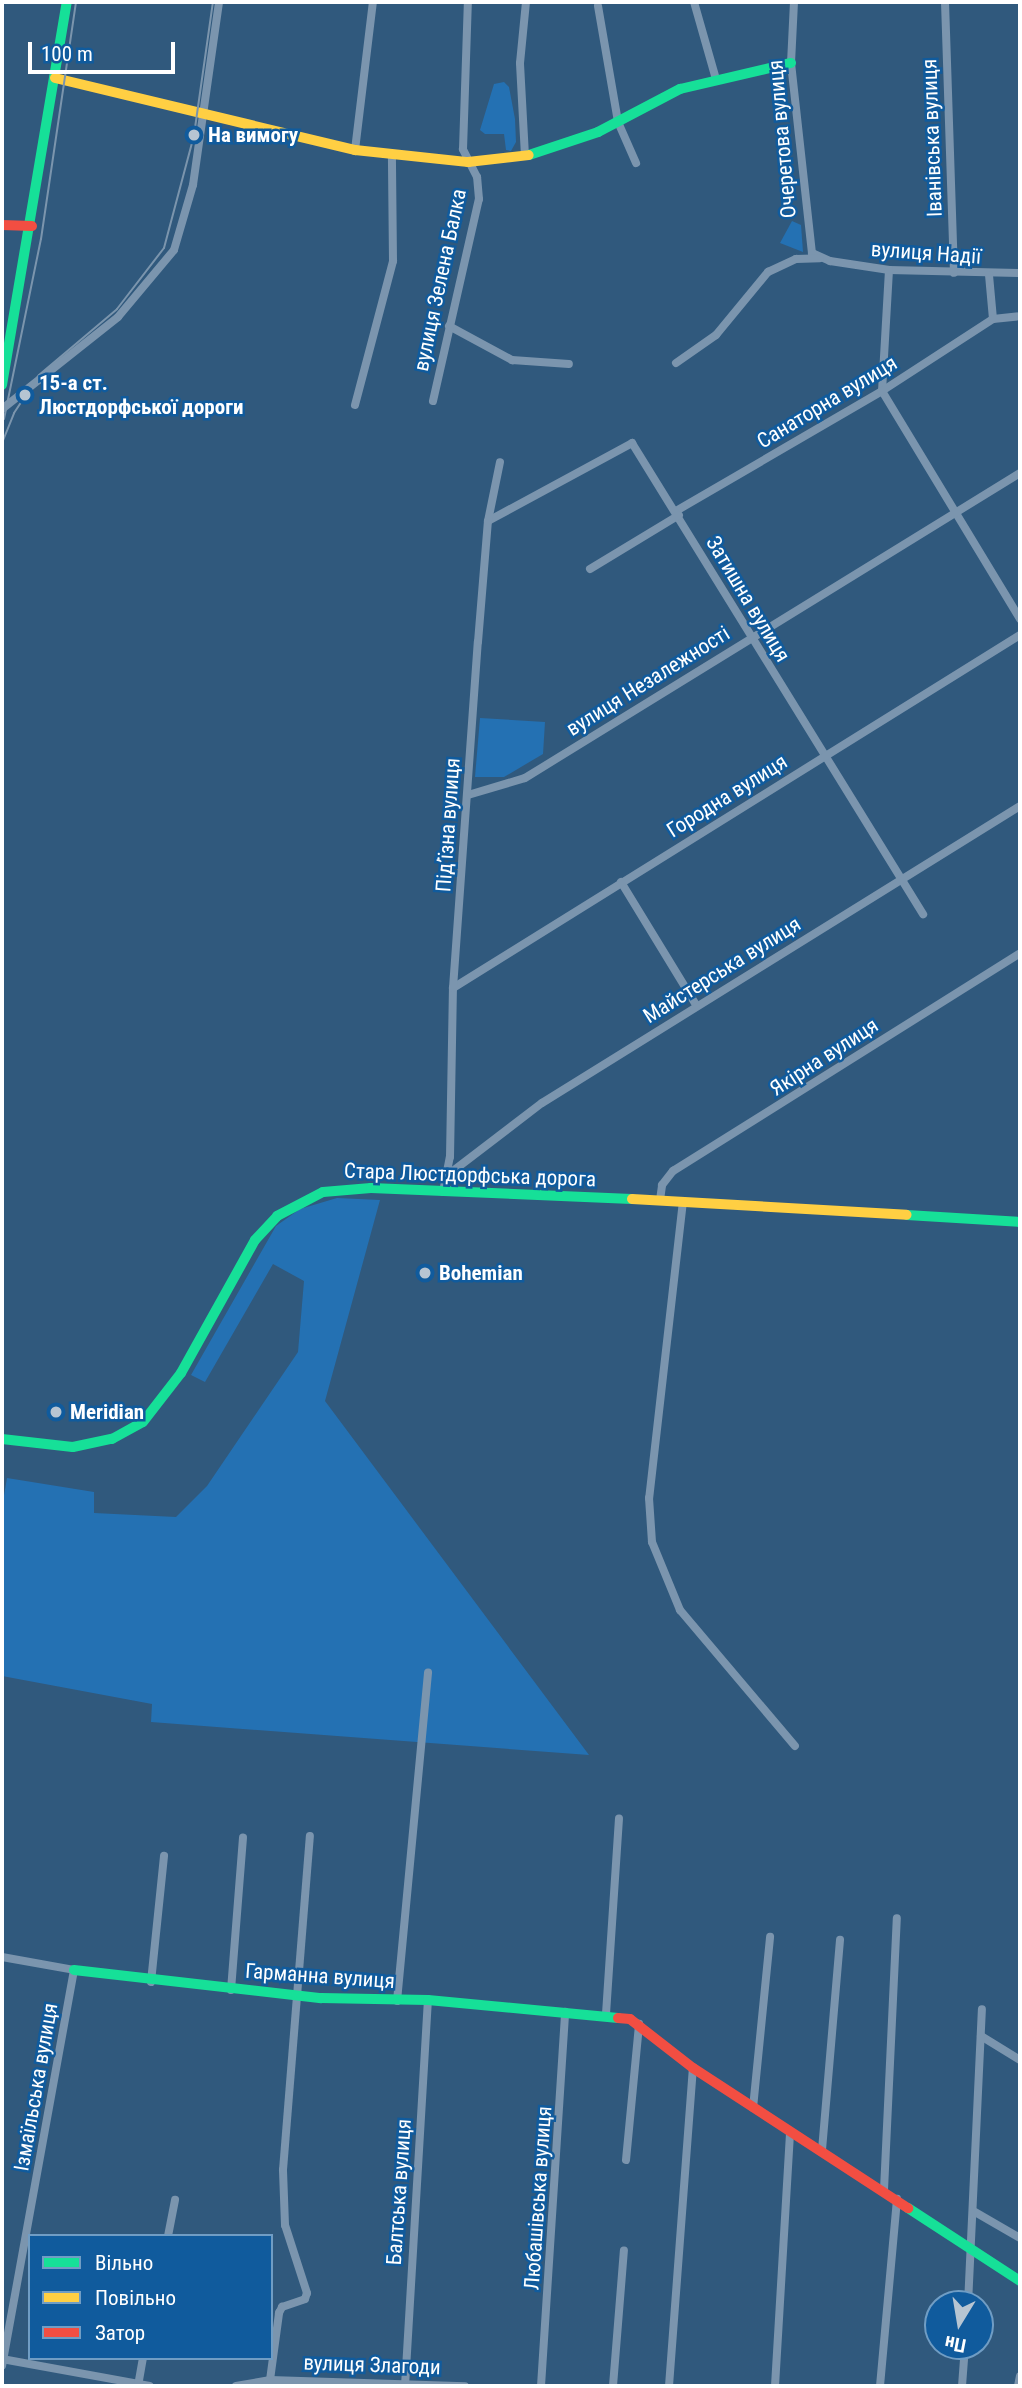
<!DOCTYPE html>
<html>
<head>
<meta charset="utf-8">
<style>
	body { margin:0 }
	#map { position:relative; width:1022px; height:2388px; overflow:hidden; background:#30597d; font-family:"Roboto Condensed",sans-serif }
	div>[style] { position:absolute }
	.green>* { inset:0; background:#2471b3 }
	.street>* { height:8px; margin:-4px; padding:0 4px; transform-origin:4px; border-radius:4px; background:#7b95ae }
	.fast>* { height:10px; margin:-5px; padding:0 5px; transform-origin:5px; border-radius:5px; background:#16e098 }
	.slow>* { height:10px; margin:-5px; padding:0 5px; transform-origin:5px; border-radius:5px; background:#ffcf43 }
	.jam>* { height:10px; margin:-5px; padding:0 5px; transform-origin:5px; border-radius:5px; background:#f24e42 }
	.tram>* { height:2px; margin:-1px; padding:0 1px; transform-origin:1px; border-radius:1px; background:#7b95ad }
	.dots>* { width:19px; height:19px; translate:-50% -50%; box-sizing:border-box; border:4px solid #105b9d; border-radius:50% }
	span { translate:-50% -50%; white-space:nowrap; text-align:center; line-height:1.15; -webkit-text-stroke:5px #105b9d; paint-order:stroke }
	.poi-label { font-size:21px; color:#fff; font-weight:700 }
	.left { translate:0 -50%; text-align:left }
	.street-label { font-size:21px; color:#fff }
	.frame { position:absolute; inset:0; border:4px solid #fff; pointer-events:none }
	.legend { position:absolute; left:28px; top:2234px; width:245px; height:126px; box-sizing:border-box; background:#105b9d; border:2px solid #709dc4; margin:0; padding:9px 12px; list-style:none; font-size:21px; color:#fff }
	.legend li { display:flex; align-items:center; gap:14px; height:35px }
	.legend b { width:35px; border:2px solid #709dc4 }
	.north { position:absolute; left:924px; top:2290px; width:70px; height:70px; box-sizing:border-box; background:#105b9d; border:2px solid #709dc4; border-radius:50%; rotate:191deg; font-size:19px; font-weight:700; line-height:28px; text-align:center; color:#fff }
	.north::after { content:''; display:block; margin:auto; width:24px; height:32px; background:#b7c5d2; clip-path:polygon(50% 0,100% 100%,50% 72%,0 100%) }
	.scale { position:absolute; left:28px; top:42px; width:147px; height:32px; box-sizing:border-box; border:4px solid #fff; border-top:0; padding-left:9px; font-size:21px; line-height:24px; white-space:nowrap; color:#fff; -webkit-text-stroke:5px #105b9d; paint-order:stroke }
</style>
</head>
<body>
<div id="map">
	<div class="green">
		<i style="clip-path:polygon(504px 82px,509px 87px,515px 119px,516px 142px,511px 151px,506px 150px,504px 134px,485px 134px,480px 130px,494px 84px)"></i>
		<i style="clip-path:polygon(792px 221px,801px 225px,803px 252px,780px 243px)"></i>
		<i style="clip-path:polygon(480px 718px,545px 722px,543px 754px,504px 777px,475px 777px)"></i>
		<i style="clip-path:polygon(337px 1198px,380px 1200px,325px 1401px,589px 1755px,151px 1722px,152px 1704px,2px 1676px,2px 1507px,7px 1478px,94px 1492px,94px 1513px,176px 1517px,207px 1486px,298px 1352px,304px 1281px,273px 1264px,205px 1382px,191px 1375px,276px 1226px,300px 1209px)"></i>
	</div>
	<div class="street">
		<i style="left:694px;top:2px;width:80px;rotate:74.1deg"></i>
		<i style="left:794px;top:2px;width:61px;rotate:92.8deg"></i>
		<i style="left:791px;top:63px;width:191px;rotate:83.7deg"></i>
		<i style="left:812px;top:253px;width:20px;rotate:24deg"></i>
		<i style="left:830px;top:261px;width:60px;rotate:8.7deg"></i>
		<i style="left:889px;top:270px;width:131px;rotate:1.3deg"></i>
		<i style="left:945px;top:2px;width:271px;rotate:88.1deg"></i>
		<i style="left:598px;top:6px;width:118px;rotate:80.2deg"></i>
		<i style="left:618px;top:122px;width:45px;rotate:66.3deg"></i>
		<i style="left:355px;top:150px;width:149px;rotate:-83.1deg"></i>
		<i style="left:525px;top:156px;width:93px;rotate:-93.1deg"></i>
		<i style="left:520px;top:63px;width:61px;rotate:-84.4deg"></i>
		<i style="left:889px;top:270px;width:121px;rotate:93.3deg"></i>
		<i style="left:882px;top:391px;width:267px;rotate:58.8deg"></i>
		<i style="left:989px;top:275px;width:44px;rotate:84.8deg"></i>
		<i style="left:449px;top:326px;width:72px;rotate:28.4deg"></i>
		<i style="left:512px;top:360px;width:57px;rotate:4deg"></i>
		<i style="left:676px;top:363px;width:49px;rotate:-35deg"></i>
		<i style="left:716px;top:335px;width:82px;rotate:-50.5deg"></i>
		<i style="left:768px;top:272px;width:31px;rotate:-25deg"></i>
		<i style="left:796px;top:259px;width:24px;rotate:-2deg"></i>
		<i style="left:433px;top:401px;width:207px;rotate:-77.2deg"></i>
		<i style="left:479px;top:199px;width:22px;rotate:-95deg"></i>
		<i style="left:477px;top:177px;width:31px;rotate:-117deg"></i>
		<i style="left:463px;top:149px;width:147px;rotate:-88.1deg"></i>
		<i style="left:355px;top:405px;width:149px;rotate:-75.2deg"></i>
		<i style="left:393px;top:261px;width:104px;rotate:-90.6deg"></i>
		<i style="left:2px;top:409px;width:148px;rotate:-38.4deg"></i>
		<i style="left:118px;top:317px;width:87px;rotate:-50.1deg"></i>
		<i style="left:174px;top:250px;width:68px;rotate:-73.7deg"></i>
		<i style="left:193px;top:185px;width:185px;rotate:-81.9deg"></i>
		<i style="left:676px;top:511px;width:238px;rotate:-30.2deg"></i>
		<i style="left:882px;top:391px;width:132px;rotate:-33deg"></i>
		<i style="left:993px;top:319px;width:27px;rotate:-6deg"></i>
		<i style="left:488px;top:521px;width:164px;rotate:-28.4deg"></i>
		<i style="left:632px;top:443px;width:554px;rotate:58.29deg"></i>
		<i style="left:590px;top:569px;width:104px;rotate:-31.2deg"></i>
		<i style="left:468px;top:795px;width:59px;rotate:-16.6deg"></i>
		<i style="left:525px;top:778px;width:581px;rotate:-31.64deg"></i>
		<i style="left:621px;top:882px;width:144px;rotate:58.6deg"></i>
		<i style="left:453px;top:988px;width:668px;rotate:-31.91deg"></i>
		<i style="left:449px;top:1174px;width:117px;rotate:-37.4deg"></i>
		<i style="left:542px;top:1103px;width:563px;rotate:-31.85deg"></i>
		<i style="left:443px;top:1192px;width:36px;rotate:-79deg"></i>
		<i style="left:450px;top:1157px;width:169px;rotate:-89deg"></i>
		<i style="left:453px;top:988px;width:347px;rotate:-85.9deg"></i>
		<i style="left:478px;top:642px;width:121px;rotate:-85.3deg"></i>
		<i style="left:488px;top:521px;width:60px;rotate:-78.5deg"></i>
		<i style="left:660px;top:1200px;width:15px;rotate:-82deg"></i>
		<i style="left:662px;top:1185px;width:18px;rotate:-52deg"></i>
		<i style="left:673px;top:1171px;width:410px;rotate:-32.1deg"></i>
		<i style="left:683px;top:1201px;width:299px;rotate:96.5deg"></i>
		<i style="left:649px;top:1498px;width:44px;rotate:86.1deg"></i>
		<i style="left:652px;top:1542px;width:74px;rotate:67.6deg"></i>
		<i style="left:680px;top:1610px;width:178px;rotate:49.8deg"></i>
		<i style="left:2px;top:1957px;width:73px;rotate:10.2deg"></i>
		<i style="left:74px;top:1970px;width:402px;rotate:100.3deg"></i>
		<i style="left:151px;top:1982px;width:127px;rotate:-84.1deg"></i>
		<i style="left:231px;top:1990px;width:153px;rotate:-85.5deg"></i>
		<i style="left:397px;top:2001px;width:330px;rotate:-84.6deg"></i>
		<i style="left:606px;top:2014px;width:196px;rotate:-86.2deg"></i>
		<i style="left:981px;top:2036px;width:46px;rotate:31.6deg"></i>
		<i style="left:753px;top:2108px;width:172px;rotate:-84.3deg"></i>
		<i style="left:822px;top:2150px;width:211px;rotate:-85.1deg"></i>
		<i style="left:626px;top:2160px;width:137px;rotate:-84.5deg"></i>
		<i style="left:884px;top:2190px;width:272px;rotate:-87.3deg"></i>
		<i style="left:975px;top:2212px;width:52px;rotate:30deg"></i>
		<i style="left:168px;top:2236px;width:37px;rotate:-79deg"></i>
		<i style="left:968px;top:2304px;width:295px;rotate:-87.3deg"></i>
		<i style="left:2px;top:2359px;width:150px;rotate:10.3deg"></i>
		<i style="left:270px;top:2380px;width:68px;rotate:-82.3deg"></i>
		<i style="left:279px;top:2313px;width:7px;rotate:-63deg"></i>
		<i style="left:282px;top:2307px;width:24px;rotate:-19deg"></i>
		<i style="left:305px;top:2299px;width:6px;rotate:-72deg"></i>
		<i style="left:307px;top:2293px;width:71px;rotate:-107.9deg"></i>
		<i style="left:285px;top:2225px;width:55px;rotate:-92.1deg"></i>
		<i style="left:283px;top:2170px;width:335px;rotate:-85.4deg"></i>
		<i style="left:138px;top:2386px;width:28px;rotate:-80deg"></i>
		<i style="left:236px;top:2386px;width:35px;rotate:-10deg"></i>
		<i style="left:270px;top:2380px;width:195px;rotate:1.8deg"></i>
		<i style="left:405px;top:2386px;width:387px;rotate:-86.6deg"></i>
		<i style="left:541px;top:2386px;width:375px;rotate:-86.3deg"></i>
		<i style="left:613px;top:2386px;width:136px;rotate:-85.4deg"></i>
		<i style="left:669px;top:2386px;width:319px;rotate:-85.7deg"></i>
		<i style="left:775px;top:2386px;width:254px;rotate:-86.6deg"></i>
		<i style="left:880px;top:2386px;width:188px;rotate:-84.8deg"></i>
		<i style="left:962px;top:2386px;width:40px;rotate:-85.7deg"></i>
		<i style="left:1018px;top:2386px;width:10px;rotate:-79deg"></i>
	</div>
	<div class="fast">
		<i style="left:529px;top:155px;width:73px;rotate:-18.4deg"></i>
		<i style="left:598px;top:132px;width:93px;rotate:-27.7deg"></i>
		<i style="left:680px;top:89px;width:114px;rotate:-13.2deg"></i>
		<i style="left:2px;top:385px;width:388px;rotate:-80.4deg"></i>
		<i style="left:907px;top:1215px;width:113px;rotate:3.5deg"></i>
		<i style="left:2px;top:1439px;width:71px;rotate:6.4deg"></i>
		<i style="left:73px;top:1447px;width:40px;rotate:-12deg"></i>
		<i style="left:112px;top:1439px;width:35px;rotate:-29deg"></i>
		<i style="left:143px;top:1422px;width:62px;rotate:-52.2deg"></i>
		<i style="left:181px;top:1373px;width:152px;rotate:-60.9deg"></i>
		<i style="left:255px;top:1240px;width:33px;rotate:-47deg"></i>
		<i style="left:277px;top:1216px;width:52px;rotate:-27.6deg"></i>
		<i style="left:323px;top:1192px;width:48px;rotate:-4.8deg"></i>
		<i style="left:371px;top:1188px;width:261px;rotate:2.4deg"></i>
		<i style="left:74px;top:1970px;width:249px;rotate:6.5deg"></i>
		<i style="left:321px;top:1998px;width:107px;rotate:1.1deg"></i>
		<i style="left:428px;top:2000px;width:191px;rotate:5.4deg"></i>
		<i style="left:908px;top:2208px;width:134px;rotate:33.1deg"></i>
	</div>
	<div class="slow">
		<i style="left:55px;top:78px;width:309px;rotate:13.5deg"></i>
		<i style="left:355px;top:150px;width:114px;rotate:6.1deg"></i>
		<i style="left:468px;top:162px;width:61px;rotate:-6.5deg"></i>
		<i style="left:632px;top:1199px;width:275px;rotate:3.3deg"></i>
	</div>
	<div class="jam">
		<i style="left:2px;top:225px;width:30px;rotate:2deg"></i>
		<i style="left:618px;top:2018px;width:12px;rotate:5deg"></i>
		<i style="left:630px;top:2019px;width:80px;rotate:37.9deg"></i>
		<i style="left:693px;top:2068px;width:257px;rotate:33.1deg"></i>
	</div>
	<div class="tram">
		<i style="left:4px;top:419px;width:184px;rotate:-78.4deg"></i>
		<i style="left:41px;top:239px;width:240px;rotate:-81.6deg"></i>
		<i style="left:2px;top:443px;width:32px;rotate:-68deg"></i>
		<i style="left:14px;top:413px;width:45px;rotate:-56.7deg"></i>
		<i style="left:39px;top:375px;width:102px;rotate:-40.2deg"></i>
		<i style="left:117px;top:309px;width:77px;rotate:-52.4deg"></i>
		<i style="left:164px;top:248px;width:117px;rotate:-75.1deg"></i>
		<i style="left:194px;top:135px;width:134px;rotate:-81.9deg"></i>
	</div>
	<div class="dots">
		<i style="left:194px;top:135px;background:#b7c5d2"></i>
		<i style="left:25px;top:395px;background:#b7c5d2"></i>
		<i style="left:425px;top:1273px;background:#b7c5d2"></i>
		<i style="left:56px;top:1412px;background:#b7c5d2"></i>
	</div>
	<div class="poi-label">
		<span class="left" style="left:208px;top:135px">На вимогу</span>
		<span class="left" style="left:39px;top:395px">15-а ст.<br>Люстдорфської дороги</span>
		<span class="left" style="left:439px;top:1273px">Bohemian</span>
		<span class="left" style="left:70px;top:1412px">Meridian</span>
	</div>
	<div class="street-label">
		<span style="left:932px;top:138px;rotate:-92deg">Іванівська вулиця</span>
		<span style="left:782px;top:139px;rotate:-95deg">Очеретова вулиця</span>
		<span style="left:926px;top:253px;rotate:4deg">вулиця Надії</span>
		<span style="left:440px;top:280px;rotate:-78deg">вулиця Зелена Балка</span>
		<span style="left:827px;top:402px;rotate:-31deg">Санаторна вулиця</span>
		<span style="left:748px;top:599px;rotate:59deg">Затишна вулиця</span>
		<span style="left:648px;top:681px;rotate:-32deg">вулиця Незалежності</span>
		<span style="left:727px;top:796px;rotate:-32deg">Городна вулиця</span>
		<span style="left:448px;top:825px;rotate:-86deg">Підʼїзна вулиця</span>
		<span style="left:722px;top:970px;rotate:-32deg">Майстерська вулиця</span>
		<span style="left:824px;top:1057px;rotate:-33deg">Якірна вулиця</span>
		<span style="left:470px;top:1175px;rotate:2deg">Стара Люстдорфська дорога</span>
		<span style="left:320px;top:1976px;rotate:4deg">Гарманна вулиця</span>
		<span style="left:36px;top:2087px;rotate:-80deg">Ізмаїльська вулиця</span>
		<span style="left:399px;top:2192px;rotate:-86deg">Балтська вулиця</span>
		<span style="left:538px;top:2198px;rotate:-86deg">Любашівська вулиця</span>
		<span style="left:372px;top:2365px;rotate:2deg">вулиця Злагоди</span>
	</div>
	<div class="frame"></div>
	<ul class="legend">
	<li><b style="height:9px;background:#16e098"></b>Вільно</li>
	<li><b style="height:9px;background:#ffcf43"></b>Повільно</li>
	<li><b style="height:9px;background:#f24e42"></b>Затор</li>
	</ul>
	<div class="north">Пн</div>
	<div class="scale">100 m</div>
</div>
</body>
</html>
